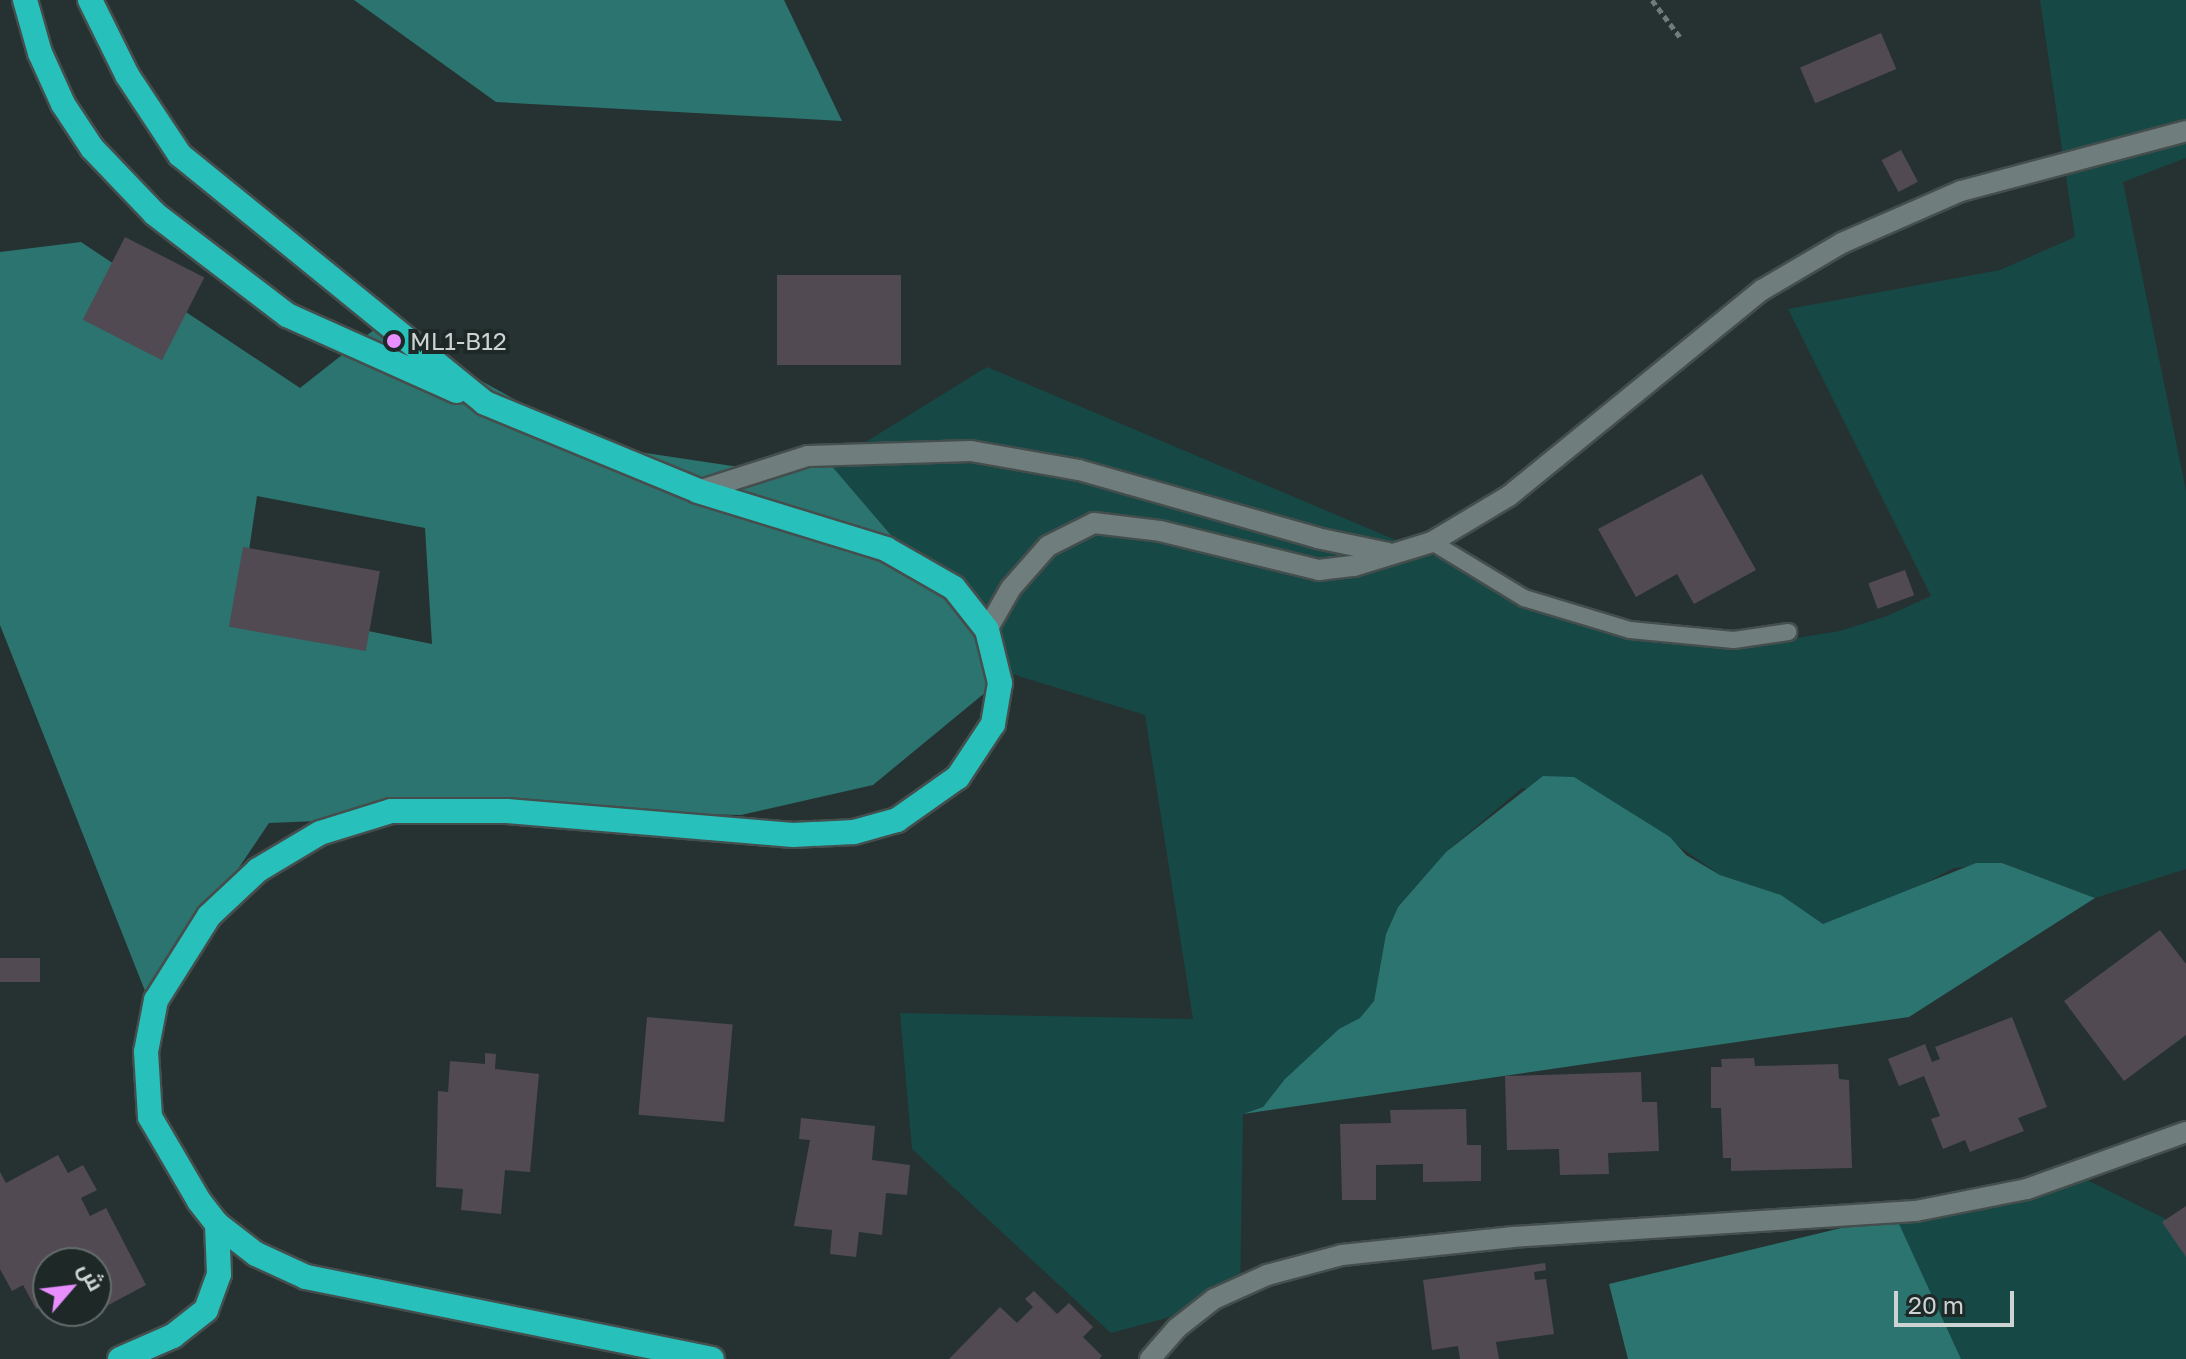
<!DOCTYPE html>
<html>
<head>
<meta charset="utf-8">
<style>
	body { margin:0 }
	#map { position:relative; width:2186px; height:1359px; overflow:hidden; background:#263231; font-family:"Golos Text",Cairo,sans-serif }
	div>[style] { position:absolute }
	.green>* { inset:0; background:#164845 }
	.forest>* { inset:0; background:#2b7470 }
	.building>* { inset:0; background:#514a52; transform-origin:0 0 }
	.path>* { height:5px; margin-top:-2.5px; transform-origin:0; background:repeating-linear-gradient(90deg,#717b7a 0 6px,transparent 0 10px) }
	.roads { filter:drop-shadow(2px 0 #444e4d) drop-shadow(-2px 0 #444e4d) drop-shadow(0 2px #444e4d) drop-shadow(0 -2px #444e4d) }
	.lane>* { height:16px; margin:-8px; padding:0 8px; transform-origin:8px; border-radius:8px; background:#6f7d7c }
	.street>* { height:20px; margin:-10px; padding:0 10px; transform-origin:10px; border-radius:10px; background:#6f7d7c }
	.secondary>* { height:20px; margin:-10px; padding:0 10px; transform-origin:10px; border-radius:10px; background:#6f7d7c }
	.highway>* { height:24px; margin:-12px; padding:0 12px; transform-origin:12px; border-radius:12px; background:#27c0bb }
	.dots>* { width:22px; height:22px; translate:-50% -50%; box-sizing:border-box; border:4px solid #1d2827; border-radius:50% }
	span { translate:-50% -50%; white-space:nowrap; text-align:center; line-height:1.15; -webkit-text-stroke:8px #1d2827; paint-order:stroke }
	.poi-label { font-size:24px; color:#ccd3d2 }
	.left { translate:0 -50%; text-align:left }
	.north { position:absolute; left:32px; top:1247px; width:80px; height:80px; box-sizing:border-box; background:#1d2827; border:2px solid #636c6b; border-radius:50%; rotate:62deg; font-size:22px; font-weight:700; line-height:32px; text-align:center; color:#ccd3d2 }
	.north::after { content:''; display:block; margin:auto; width:28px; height:36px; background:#e88eff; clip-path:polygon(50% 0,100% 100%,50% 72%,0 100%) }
	.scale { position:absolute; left:1894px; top:1291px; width:120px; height:36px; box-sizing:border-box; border:4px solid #ccd3d2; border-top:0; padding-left:10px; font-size:24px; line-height:28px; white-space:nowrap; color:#ccd3d2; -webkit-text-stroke:6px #1d2827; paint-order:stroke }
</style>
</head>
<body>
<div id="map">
	<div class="green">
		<i style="clip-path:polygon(2040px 0,2186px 0,2186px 158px,2123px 182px,2186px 491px,2186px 869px,2095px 898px,2002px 863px,1954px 868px,1891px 901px,1823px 924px,1782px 896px,1720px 875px,1640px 819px,1522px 788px,1446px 852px,1398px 907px,1386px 934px,1374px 1001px,1360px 1019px,1339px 1030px,1285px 1079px,1263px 1107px,1243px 1114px,1240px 1298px,1111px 1333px,912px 1149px,900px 1013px,1193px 1019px,1145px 715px,1009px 673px,830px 464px,987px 367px,1450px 563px,1544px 613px,1594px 629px,1646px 641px,1744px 646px,1840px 631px,1887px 616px,1931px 596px,1788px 309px,2000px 270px,2075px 237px)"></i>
		<i style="clip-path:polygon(2073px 1173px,2186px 1229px,2186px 1359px,1961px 1359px,1895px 1215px)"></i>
	</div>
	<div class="forest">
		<i style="clip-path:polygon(354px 0,784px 0,842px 121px,496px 102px)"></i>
		<i style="clip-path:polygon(evenodd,81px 242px,300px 388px,380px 325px,599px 446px,766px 471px,830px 464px,1009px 673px,873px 785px,741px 815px,558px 811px,269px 823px,149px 1001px,0 625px,0 252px,81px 242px,257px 496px,425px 528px,432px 644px,241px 605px,257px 496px)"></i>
		<i style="clip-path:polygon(1543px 776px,1574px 777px,1670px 837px,1686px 855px,1720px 875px,1781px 895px,1823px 924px,1976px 863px,2002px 863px,2095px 898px,1909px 1017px,1243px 1114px,1263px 1107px,1285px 1079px,1339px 1029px,1360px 1018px,1374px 1001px,1386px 934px,1398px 907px,1446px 852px)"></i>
		<i style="clip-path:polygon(1895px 1215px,1961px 1359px,1628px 1359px,1609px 1284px)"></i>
	</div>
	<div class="building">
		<i style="left:1881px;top:33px;width:39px;height:88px;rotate:67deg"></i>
		<i style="left:1901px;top:150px;width:36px;height:22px;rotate:62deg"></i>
		<i style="left:125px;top:237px;width:89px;height:93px;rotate:27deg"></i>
		<i style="left:777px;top:275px;width:124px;height:90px"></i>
		<i style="clip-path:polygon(1702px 474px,1756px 570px,1694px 604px,1677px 574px,1636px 597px,1598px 529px)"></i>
		<i style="left:243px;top:547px;width:139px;height:81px;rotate:10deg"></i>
		<i style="left:1905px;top:570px;width:27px;height:39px;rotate:70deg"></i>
		<i style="clip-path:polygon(2160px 930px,2186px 964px,2186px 1035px,2124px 1081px,2064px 1001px)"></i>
		<i style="left:40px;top:958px;width:24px;height:40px;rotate:90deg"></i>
		<i style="left:647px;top:1017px;width:86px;height:98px;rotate:5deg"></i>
		<i style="clip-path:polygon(2012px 1017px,2047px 1107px,2018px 1118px,2024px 1131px,1970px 1152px,1965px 1140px,1943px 1149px,1931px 1119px,1940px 1116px,1924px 1076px,1899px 1086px,1888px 1059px,1925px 1044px,1932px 1062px,1940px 1059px,1935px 1047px)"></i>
		<i style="clip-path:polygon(485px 1053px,496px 1054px,495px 1069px,539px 1074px,530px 1172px,505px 1170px,501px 1214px,461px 1210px,463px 1189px,436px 1187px,438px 1091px,448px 1092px,450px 1061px,485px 1064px)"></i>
		<i style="clip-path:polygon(1754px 1058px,1755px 1066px,1838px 1064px,1839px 1079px,1849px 1080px,1852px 1168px,1731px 1171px,1731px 1158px,1723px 1158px,1721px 1108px,1711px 1108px,1711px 1067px,1722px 1067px,1721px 1059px)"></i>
		<i style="clip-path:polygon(1641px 1072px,1642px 1102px,1657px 1102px,1659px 1151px,1608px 1153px,1609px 1174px,1560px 1175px,1559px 1149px,1507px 1150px,1505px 1076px)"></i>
		<i style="clip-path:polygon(1466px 1109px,1467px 1145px,1481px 1145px,1481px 1181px,1423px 1182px,1423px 1164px,1376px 1165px,1376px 1200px,1342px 1200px,1340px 1124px,1391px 1123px,1390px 1110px)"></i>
		<i style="clip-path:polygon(801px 1118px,875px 1126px,872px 1160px,910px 1165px,907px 1195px,886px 1193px,882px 1235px,859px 1232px,856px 1257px,830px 1254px,832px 1230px,794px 1226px,810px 1140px,799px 1139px)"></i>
		<i style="clip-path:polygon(58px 1155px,68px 1173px,83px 1165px,97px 1190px,81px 1198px,90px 1216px,106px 1208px,146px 1285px,86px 1317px,83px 1311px,96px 1311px,96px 1263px,48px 1263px,48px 1302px,36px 1309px,23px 1285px,12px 1291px,0 1269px,0 1172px,6px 1183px)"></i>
		<i style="clip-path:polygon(2186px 1206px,2186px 1257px,2162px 1222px)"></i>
		<i style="clip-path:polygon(1545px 1263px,1546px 1270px,1534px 1272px,1535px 1280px,1546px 1279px,1554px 1334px,1496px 1342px,1499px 1359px,1460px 1359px,1458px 1346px,1432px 1350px,1423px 1280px)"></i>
		<i style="clip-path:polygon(1034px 1291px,1057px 1314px,1069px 1303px,1093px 1327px,1083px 1337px,1102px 1356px,1099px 1359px,949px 1359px,1000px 1307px,1017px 1323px,1033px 1307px,1025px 1299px)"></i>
	</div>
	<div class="path">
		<i style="left:1652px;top:0;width:46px;rotate:52.9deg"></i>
	</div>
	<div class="roads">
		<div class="lane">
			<i style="left:1432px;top:542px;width:108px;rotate:31.3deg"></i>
			<i style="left:1524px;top:598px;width:111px;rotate:16.8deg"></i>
			<i style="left:1630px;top:630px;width:104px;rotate:5.5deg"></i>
			<i style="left:1734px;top:640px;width:55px;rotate:-8.4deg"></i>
		</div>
		<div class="street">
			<i style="left:1150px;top:1359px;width:41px;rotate:-48.9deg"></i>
			<i style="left:1177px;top:1328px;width:47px;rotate:-38.1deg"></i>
			<i style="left:1214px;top:1299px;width:58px;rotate:-24.4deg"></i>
			<i style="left:1267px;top:1275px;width:78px;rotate:-14.9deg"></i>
			<i style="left:1342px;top:1255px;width:172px;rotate:-6deg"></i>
			<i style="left:1513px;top:1237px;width:404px;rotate:-3.7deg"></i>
			<i style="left:1916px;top:1211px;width:113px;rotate:-11.2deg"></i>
			<i style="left:2027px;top:1189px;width:169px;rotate:-19.7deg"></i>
		</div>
		<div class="secondary">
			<i style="left:698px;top:491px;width:115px;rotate:-17.7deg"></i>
			<i style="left:808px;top:456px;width:163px;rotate:-1.8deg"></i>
			<i style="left:971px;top:451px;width:110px;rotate:10deg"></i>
			<i style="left:1079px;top:470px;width:248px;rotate:15.9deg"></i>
			<i style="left:1317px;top:538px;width:73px;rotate:11.9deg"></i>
			<i style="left:987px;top:630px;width:48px;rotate:-60.3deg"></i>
			<i style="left:1011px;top:588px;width:56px;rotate:-48.6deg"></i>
			<i style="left:1048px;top:546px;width:51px;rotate:-26.6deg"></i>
			<i style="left:1094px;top:523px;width:66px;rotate:6.9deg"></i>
			<i style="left:1160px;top:531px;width:164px;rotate:13.8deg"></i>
			<i style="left:1319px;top:570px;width:35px;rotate:-7deg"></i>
			<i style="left:1354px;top:566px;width:82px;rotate:-17.1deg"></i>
			<i style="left:1432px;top:542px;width:90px;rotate:-30.9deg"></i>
			<i style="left:1509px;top:496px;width:326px;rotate:-39.2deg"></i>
			<i style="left:1762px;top:290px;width:93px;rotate:-30.4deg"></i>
			<i style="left:1842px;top:243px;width:130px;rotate:-23.6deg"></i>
			<i style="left:1961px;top:191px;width:233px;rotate:-14.9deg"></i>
		</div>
		<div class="highway">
			<i style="left:25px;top:0;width:55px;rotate:74.2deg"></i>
			<i style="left:40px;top:53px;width:56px;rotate:65.7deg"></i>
			<i style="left:63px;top:104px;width:53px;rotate:56.6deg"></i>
			<i style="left:92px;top:148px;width:91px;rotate:46.3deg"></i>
			<i style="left:155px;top:214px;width:166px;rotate:37.4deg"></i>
			<i style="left:287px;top:315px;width:186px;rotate:24.1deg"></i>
			<i style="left:90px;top:0;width:84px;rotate:63.7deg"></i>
			<i style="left:127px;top:75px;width:96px;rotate:56.5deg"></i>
			<i style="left:180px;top:155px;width:393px;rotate:39.1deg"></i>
			<i style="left:485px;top:403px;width:230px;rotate:22.4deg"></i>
			<i style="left:698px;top:491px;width:197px;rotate:17.1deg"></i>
			<i style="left:886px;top:549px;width:78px;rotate:29.8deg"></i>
			<i style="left:954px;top:588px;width:53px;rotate:51.8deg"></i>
			<i style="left:987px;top:630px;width:55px;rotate:76.2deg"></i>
			<i style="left:1000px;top:683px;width:42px;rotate:99.7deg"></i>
			<i style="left:993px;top:724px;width:64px;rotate:123.4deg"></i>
			<i style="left:958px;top:777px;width:75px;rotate:144.8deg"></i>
			<i style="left:897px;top:820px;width:45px;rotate:164.4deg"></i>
			<i style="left:854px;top:832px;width:61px;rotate:177.2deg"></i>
			<i style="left:793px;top:835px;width:287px;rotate:-175.2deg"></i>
			<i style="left:507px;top:811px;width:116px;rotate:180deg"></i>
			<i style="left:391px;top:811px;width:74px;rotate:162.8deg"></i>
			<i style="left:320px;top:833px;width:72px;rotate:149.2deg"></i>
			<i style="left:258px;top:870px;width:67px;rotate:136.8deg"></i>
			<i style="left:209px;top:916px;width:99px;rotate:122.2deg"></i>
			<i style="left:156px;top:1000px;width:53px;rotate:100.9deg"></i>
			<i style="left:146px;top:1052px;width:65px;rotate:86.5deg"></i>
			<i style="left:150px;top:1117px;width:97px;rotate:59.7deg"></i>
			<i style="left:199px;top:1201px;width:29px;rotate:52deg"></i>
			<i style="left:217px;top:1224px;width:49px;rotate:37.6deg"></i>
			<i style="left:256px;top:1254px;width:55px;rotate:24.7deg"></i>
			<i style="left:306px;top:1277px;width:414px;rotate:11.4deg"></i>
			<i style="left:120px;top:1359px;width:58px;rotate:-23.5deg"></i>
			<i style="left:173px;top:1336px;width:42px;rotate:-38.2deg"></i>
			<i style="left:206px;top:1310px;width:38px;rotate:-70deg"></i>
			<i style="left:219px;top:1274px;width:50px;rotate:-92.3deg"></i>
		</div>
	</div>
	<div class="dots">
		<i style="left:394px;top:341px;background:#e88eff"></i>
	</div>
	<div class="poi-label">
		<span class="left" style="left:410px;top:341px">ML1-B12</span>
	</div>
	<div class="north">ش</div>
	<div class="scale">20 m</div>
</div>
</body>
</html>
